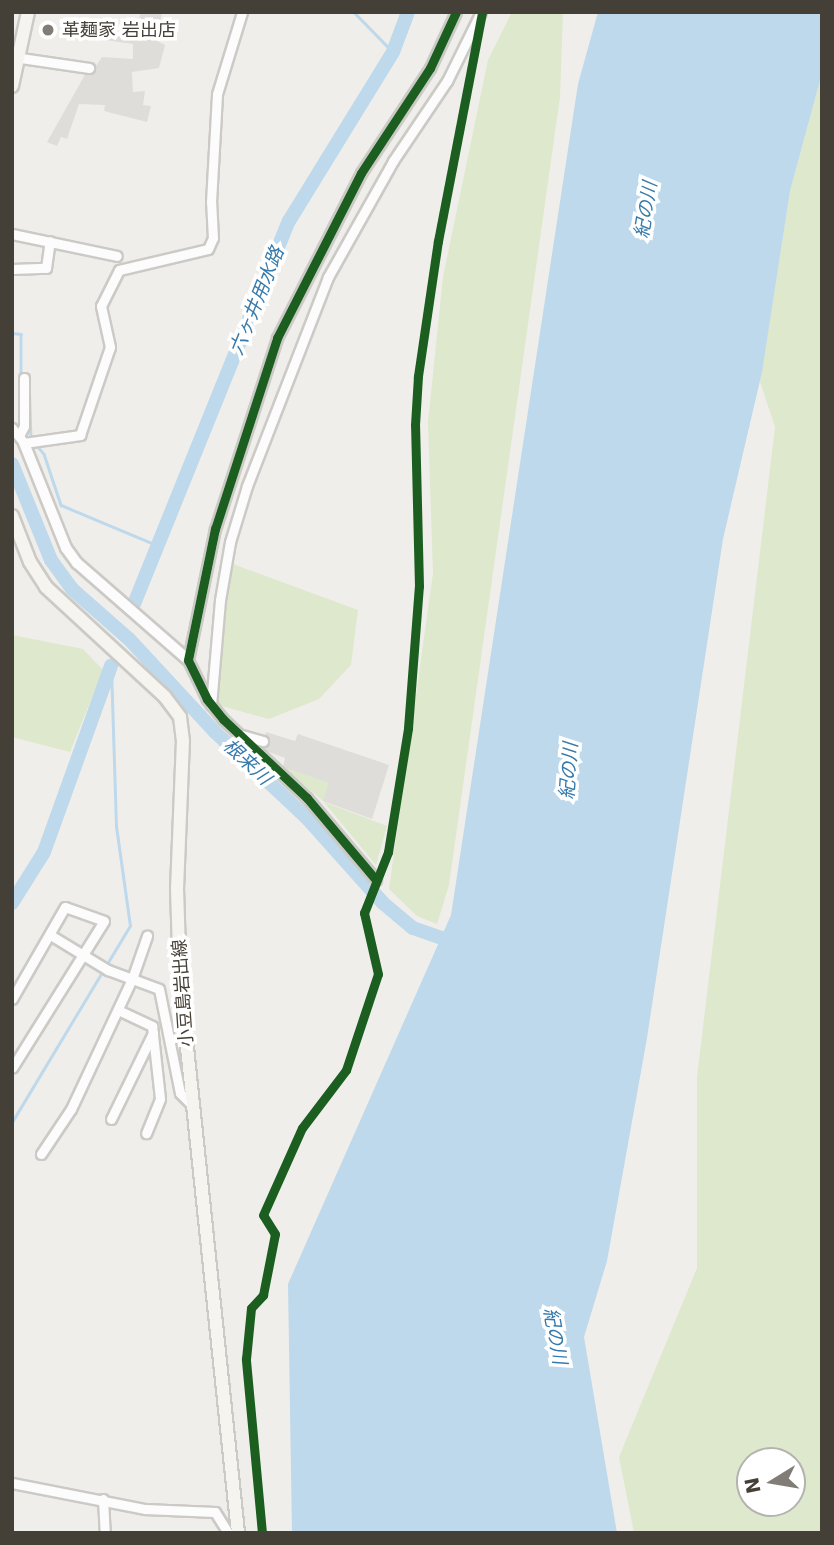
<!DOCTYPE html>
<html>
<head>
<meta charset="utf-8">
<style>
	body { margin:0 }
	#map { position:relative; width:834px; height:1545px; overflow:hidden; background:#f0eeea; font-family:"DejaVu Sans","Noto Sans JP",sans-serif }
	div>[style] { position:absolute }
	.green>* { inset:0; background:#dde8cc }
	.parking>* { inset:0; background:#dfddda }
	.water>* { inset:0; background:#bdd9eb }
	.stream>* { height:2.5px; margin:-1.25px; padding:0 1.25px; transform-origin:1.25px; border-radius:1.25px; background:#bdd9eb }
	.river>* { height:14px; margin:-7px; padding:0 7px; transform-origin:7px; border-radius:7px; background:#bdd9eb }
	.roads { filter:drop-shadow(2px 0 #cccac6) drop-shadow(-2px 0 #cccac6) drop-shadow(0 2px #cccac6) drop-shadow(0 -2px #cccac6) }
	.minor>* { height:9px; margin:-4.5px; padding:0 4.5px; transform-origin:4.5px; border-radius:4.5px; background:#fdfcfc }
	.tertiary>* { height:10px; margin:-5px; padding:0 5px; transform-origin:5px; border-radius:5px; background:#fdfcfc }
	.secondary>* { height:12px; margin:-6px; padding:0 6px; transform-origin:6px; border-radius:6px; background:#f5f4ef }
	.cycleway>* { height:9px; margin:-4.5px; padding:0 4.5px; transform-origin:4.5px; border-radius:4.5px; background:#1b5e20 }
	.dots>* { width:19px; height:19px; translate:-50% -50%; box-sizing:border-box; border:4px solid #fff; border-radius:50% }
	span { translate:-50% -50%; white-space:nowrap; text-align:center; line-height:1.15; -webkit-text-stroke:7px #fff; paint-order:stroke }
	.poi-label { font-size:18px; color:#454037 }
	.left { translate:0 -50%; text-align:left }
	.street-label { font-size:18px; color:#454037 }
	.water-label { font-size:19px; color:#367aab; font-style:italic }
	.frame { position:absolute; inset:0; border:14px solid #454037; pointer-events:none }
	.north { position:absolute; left:736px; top:1447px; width:70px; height:70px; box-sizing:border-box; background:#fff; border:2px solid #b5b3af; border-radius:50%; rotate:259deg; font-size:19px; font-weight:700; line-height:28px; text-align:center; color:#454037 }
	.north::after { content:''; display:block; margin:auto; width:24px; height:32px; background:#817d76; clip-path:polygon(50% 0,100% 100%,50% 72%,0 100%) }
</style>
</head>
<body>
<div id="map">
	<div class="green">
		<i style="clip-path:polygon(512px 12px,563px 12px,560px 97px,449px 885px,437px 924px,417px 916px,389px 889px,433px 573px,428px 422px,443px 277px,488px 60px)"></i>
		<i style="clip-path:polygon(evenodd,822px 73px,822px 1533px,634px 1533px,619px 1457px,697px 1268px,697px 1077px,775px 427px,760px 382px,790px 191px,822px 73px,750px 1461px,792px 1461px,792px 1503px,750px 1503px,750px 1461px)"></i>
		<i style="clip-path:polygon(230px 563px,358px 610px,351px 665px,319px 699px,269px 719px,218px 705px)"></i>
		<i style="clip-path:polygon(12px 635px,83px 649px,103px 670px,70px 752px,12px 737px)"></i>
		<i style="clip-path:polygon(283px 767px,330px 783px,324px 802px,387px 826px,376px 865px,323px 801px)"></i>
	</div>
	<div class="parking">
		<i style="clip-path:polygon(141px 12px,162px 12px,157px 41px,165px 45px,159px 68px,132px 72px,133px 92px,145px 91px,143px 105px,151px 106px,147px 122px,104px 111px,105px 105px,79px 104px,67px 139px,61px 137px,57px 146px,47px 142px,91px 64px,96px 66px,102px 57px,133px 59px,133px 44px,105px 40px,109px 32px,135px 33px)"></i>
		<i style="clip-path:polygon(266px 732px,295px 741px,298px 734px,389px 765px,372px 819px,323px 801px,329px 783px,283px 767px,285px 758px,261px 749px)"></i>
	</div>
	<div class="water">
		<i style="clip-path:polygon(598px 12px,822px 12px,822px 73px,790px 191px,762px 372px,723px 539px,647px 1038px,607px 1261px,584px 1337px,617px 1533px,292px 1533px,288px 1284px,451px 915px,578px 84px)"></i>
	</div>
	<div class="stream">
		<i style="left:354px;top:12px;width:56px;rotate:45.7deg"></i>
		<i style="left:12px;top:333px;width:9px;rotate:6deg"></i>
		<i style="left:21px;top:334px;width:41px;rotate:90deg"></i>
		<i style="left:21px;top:375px;width:8px;rotate:7deg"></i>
		<i style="left:29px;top:376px;width:62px;rotate:88.2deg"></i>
		<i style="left:31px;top:438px;width:21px;rotate:51deg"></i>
		<i style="left:44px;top:454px;width:54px;rotate:71.6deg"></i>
		<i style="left:61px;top:505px;width:106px;rotate:22.7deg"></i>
		<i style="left:12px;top:1122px;width:229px;rotate:-59deg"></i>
		<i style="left:130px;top:926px;width:100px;rotate:-98deg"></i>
		<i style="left:116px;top:827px;width:161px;rotate:-91.8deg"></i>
	</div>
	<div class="river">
		<i style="left:12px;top:464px;width:104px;rotate:67.9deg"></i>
		<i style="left:51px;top:560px;width:36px;rotate:54deg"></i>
		<i style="left:72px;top:589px;width:76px;rotate:41.3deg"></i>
		<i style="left:129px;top:639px;width:127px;rotate:47.2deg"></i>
		<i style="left:215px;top:732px;width:126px;rotate:43.1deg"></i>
		<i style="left:307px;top:818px;width:114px;rotate:48.2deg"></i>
		<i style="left:383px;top:903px;width:39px;rotate:40deg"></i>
		<i style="left:413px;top:928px;width:49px;rotate:19.2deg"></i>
		<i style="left:134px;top:604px;width:413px;rotate:-68deg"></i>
		<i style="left:289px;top:221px;width:198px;rotate:-58.4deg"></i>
		<i style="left:393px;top:52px;width:43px;rotate:-69.4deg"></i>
		<i style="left:12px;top:903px;width:60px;rotate:-57.9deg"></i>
		<i style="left:44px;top:852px;width:198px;rotate:-70.2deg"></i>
	</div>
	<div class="roads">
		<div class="minor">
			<i style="left:14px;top:57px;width:76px;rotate:8.3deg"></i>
			<i style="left:12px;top:234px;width:107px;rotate:11.8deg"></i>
			<i style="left:12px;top:269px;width:34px;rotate:-2deg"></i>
			<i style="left:46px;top:268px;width:27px;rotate:-82deg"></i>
			<i style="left:12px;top:428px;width:19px;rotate:51deg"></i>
			<i style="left:24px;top:443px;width:57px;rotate:-8.1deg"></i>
			<i style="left:80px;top:435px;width:93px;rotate:-71.2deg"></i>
			<i style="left:110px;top:347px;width:42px;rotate:-102.4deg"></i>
			<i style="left:101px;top:306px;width:40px;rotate:-63.4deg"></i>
			<i style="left:119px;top:270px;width:91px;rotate:-13.3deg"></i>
			<i style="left:208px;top:249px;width:12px;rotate:-66deg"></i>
			<i style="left:213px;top:238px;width:36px;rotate:-93deg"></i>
			<i style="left:211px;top:202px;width:108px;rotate:-86.8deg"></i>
			<i style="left:217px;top:94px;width:86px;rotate:-73deg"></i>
			<i style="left:19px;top:436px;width:11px;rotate:-63deg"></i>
			<i style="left:24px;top:426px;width:48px;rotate:-90deg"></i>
			<i style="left:211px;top:705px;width:105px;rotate:-85.1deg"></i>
			<i style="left:220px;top:600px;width:59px;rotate:-80.2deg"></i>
			<i style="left:230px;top:542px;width:59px;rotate:-73.1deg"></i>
			<i style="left:247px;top:486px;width:224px;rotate:-68.8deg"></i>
			<i style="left:328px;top:277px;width:133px;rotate:-60.7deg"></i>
			<i style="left:393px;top:161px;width:97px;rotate:-56deg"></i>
			<i style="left:447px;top:81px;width:77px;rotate:-63.8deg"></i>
			<i style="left:242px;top:735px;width:22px;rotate:16deg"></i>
			<i style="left:376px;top:880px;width:107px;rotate:-130.1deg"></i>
			<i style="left:307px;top:798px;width:115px;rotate:-136.8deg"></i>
			<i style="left:223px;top:719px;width:26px;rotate:-129deg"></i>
			<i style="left:207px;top:699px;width:43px;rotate:-116deg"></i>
			<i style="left:188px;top:660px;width:134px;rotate:-78.4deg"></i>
			<i style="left:215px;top:529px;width:201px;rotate:-72deg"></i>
			<i style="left:277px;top:338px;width:185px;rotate:-63deg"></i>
			<i style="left:361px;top:173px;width:126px;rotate:-56.7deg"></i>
			<i style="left:430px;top:68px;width:62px;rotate:-65.1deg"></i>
			<i style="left:52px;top:936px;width:66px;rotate:31.3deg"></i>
			<i style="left:108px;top:970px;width:54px;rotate:20.4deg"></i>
			<i style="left:159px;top:989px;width:106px;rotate:78.6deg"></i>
			<i style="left:180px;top:1093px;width:18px;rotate:45deg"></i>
			<i style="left:12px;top:999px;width:106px;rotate:-60.1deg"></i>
			<i style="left:65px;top:907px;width:41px;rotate:19.7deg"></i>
			<i style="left:104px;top:921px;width:173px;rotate:122deg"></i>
			<i style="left:118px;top:1010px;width:38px;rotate:25deg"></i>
			<i style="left:152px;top:1026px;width:73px;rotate:83.7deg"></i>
			<i style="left:160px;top:1099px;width:37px;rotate:112deg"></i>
			<i style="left:111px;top:1119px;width:96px;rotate:-64deg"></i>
			<i style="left:41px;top:1154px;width:54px;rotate:-56.3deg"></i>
			<i style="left:71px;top:1109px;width:144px;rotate:-64.9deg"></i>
			<i style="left:132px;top:979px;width:46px;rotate:-70.8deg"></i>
			<i style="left:12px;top:1483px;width:136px;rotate:11.1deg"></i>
			<i style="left:145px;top:1509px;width:70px;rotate:2.5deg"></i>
			<i style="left:215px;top:1512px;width:25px;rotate:58deg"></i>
			<i style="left:103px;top:1499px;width:34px;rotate:87deg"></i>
		</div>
		<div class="tertiary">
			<i style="left:24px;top:443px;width:113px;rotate:68.2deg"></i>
			<i style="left:66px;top:548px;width:19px;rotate:54deg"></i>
			<i style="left:77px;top:563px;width:147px;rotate:41.1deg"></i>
		</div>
		<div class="secondary">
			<i style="left:12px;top:86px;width:76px;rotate:-77.8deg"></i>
			<i style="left:12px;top:516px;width:49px;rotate:68.6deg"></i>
			<i style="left:30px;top:562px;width:30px;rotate:57deg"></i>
			<i style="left:46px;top:587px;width:162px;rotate:42.7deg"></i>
			<i style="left:165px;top:697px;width:25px;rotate:53deg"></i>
			<i style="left:180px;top:717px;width:23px;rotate:83deg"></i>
			<i style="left:183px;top:740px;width:148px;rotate:92.3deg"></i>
			<i style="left:177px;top:888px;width:93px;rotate:88.2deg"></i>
			<i style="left:180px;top:981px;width:555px;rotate:84deg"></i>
		</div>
	</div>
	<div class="cycleway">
		<i style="left:376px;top:880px;width:107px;rotate:-130.1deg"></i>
		<i style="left:307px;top:798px;width:115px;rotate:-136.8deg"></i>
		<i style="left:223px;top:719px;width:26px;rotate:-129deg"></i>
		<i style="left:207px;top:699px;width:43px;rotate:-116deg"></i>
		<i style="left:188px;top:660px;width:134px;rotate:-78.4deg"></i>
		<i style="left:215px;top:529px;width:201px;rotate:-72deg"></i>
		<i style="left:277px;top:338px;width:185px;rotate:-63deg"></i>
		<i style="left:361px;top:173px;width:126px;rotate:-56.7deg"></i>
		<i style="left:430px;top:68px;width:62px;rotate:-65.1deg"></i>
		<i style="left:262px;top:1533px;width:175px;rotate:-95.3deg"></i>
		<i style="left:246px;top:1359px;width:51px;rotate:-84.4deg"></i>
		<i style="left:251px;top:1308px;width:18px;rotate:-47deg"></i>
		<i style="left:263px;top:1295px;width:62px;rotate:-78.9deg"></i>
		<i style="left:275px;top:1234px;width:22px;rotate:-122deg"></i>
		<i style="left:263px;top:1215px;width:95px;rotate:-65.9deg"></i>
		<i style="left:302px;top:1128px;width:73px;rotate:-52.8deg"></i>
		<i style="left:346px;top:1070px;width:101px;rotate:-71.6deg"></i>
		<i style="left:378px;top:974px;width:63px;rotate:-102.9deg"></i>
		<i style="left:364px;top:913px;width:66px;rotate:-68.5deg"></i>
		<i style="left:388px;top:852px;width:126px;rotate:-80.8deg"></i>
		<i style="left:408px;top:728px;width:142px;rotate:-85.6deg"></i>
		<i style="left:419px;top:586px;width:161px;rotate:-91.4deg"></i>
		<i style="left:415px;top:425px;width:49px;rotate:-86.5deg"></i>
		<i style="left:418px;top:376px;width:136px;rotate:-81.6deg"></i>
		<i style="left:438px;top:241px;width:233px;rotate:-79.1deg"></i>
	</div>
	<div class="dots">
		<i style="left:48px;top:30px;background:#817d76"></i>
	</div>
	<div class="poi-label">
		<span class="left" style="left:62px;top:30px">革麺家 岩出店</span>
	</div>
	<div class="street-label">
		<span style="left:183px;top:993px;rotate:-94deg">小豆島岩出線</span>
	</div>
	<div class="water-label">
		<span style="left:646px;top:210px;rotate:-81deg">紀の川</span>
		<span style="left:257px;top:301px;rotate:-68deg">六ヶ井用水路</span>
		<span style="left:247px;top:762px;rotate:43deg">根来川</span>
		<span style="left:569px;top:771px;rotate:-86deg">紀の川</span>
		<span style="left:555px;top:1336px;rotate:80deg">紀の川</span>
	</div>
	<div class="frame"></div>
	<div class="north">N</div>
</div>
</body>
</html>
